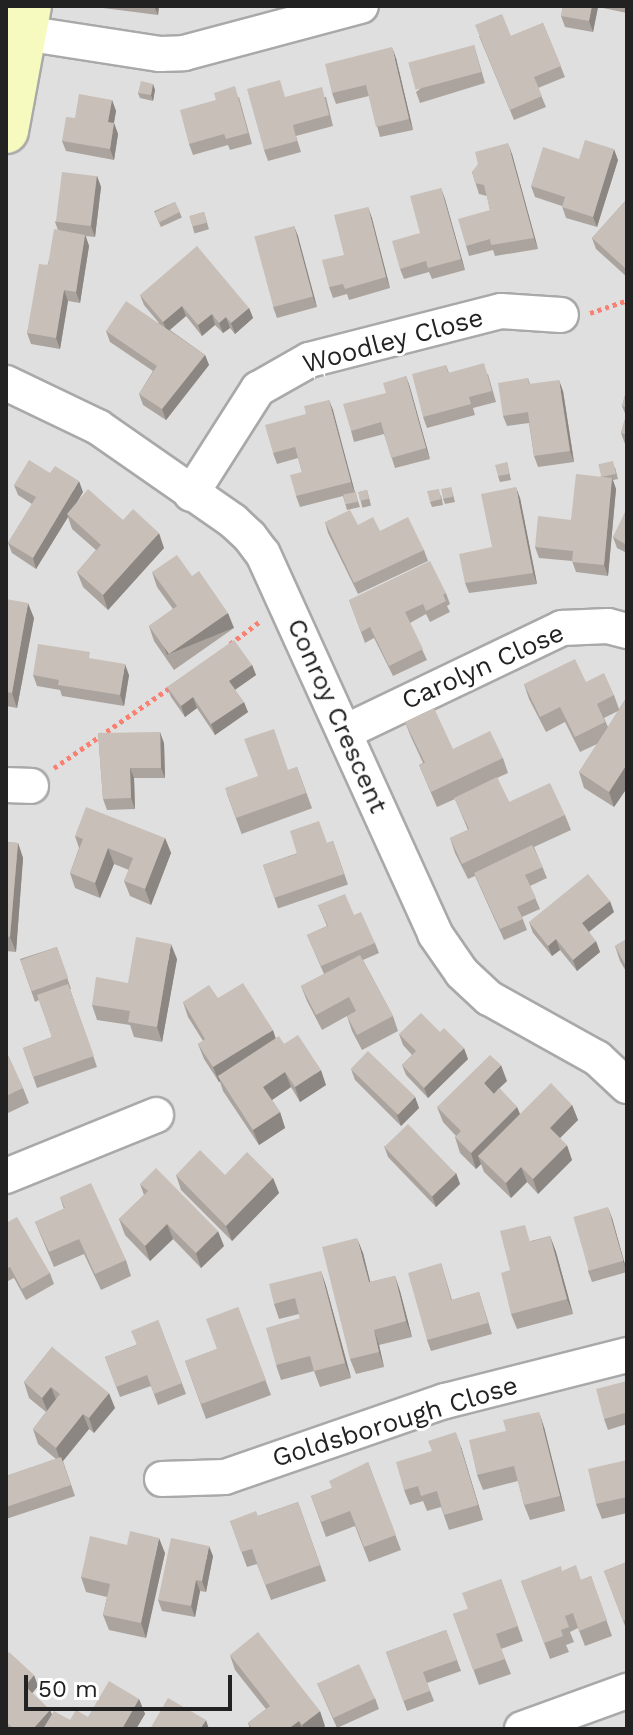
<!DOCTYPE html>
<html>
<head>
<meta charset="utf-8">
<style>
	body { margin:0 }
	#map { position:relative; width:633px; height:1735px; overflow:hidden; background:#f2efe9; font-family:"Work Sans",sans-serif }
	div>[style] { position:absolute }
	.residential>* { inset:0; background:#e0dfdf; transform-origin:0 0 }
	.path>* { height:5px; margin-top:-2.5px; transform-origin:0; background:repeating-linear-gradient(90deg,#fa8072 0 4px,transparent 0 8px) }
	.roads { filter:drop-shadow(2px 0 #a9a9a9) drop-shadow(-2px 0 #a9a9a9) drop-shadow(0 2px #a9a9a9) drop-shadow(0 -2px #a9a9a9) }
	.street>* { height:34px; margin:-17px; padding:0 17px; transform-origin:17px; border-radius:17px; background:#fff }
	.secondary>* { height:44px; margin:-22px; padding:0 22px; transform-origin:22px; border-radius:22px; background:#f7fabf }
	.wall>* { inset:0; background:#aba49e; transform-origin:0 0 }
	.shaded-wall>* { inset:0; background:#8b8681; transform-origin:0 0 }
	.building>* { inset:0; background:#c7bfb8; transform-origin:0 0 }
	span { translate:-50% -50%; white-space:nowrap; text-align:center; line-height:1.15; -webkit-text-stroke:6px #fff; paint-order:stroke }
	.street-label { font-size:26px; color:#222 }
	.frame { position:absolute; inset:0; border:8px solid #222; pointer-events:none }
	.scale { position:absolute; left:24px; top:1675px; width:208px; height:36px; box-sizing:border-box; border:4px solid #222; border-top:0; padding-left:10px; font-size:24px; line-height:28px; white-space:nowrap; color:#222; -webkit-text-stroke:6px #fff; paint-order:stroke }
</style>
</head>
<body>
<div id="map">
	<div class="residential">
		<i style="left:6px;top:6px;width:621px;height:1723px"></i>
	</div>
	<div class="path">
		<i style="left:590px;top:313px;width:39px;rotate:-19deg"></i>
		<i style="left:230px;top:644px;width:39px;rotate:-37deg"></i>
		<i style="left:54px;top:768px;width:142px;rotate:-34.7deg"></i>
	</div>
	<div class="roads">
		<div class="street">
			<i style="left:24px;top:33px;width:138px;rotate:8.8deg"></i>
			<i style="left:160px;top:54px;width:24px;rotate:-2deg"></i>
			<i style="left:184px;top:53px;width:183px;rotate:-14.9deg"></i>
			<i style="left:6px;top:383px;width:102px;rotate:25.6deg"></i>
			<i style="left:98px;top:427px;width:165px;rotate:34.8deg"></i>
			<i style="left:233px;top:521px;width:23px;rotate:43deg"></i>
			<i style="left:250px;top:537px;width:21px;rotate:53deg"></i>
			<i style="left:263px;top:554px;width:417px;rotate:65.6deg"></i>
			<i style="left:435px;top:934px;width:47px;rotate:55.3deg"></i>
			<i style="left:462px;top:973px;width:37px;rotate:43deg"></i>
			<i style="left:489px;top:998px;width:124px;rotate:29.1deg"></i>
			<i style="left:597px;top:1058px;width:41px;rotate:43deg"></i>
			<i style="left:191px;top:494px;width:125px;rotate:-57.5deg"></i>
			<i style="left:258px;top:389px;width:59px;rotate:-29.6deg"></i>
			<i style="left:309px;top:360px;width:198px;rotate:-14.3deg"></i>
			<i style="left:501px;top:311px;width:60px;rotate:3.8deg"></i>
			<i style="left:345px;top:732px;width:241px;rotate:-25.6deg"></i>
			<i style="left:562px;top:628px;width:46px;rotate:-2.5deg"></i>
			<i style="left:608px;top:626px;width:20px;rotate:15deg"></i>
			<i style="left:6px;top:785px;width:25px;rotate:2deg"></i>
			<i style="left:6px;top:1176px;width:162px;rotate:-22.1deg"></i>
			<i style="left:162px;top:1479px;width:63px;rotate:-1.8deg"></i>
			<i style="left:225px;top:1477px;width:233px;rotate:-19.1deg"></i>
			<i style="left:445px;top:1401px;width:188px;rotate:-14.2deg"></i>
			<i style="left:522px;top:1729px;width:112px;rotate:-19.9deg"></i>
		</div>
		<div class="secondary">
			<i style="left:6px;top:131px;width:127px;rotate:-79.6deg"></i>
		</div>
	</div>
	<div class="wall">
		<i style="clip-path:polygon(102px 6px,159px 6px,158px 15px,103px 8px)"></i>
		<i style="clip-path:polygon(563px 6px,627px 6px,627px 13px,598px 7px,593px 32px,565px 27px,561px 16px)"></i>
		<i style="clip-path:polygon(543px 23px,565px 77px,538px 88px,546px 107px,514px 120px,479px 36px,511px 36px)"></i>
		<i style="clip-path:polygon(474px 45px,485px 83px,420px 103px,416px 92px)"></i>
		<i style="clip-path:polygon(396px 58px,413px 130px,380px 137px,369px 96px,336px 104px,332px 93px)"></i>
		<i style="clip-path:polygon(153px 84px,155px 90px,153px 101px,140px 98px,138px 93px)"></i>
		<i style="clip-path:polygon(239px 97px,252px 144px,230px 150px,228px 145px,193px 155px,189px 144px,216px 100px)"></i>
		<i style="clip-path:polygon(286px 97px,326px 97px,333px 126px,296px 136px,301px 152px,268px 161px,264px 150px)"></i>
		<i style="clip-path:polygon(112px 100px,116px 111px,114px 123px,118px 134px,114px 160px,66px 151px,62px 141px,75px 118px)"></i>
		<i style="clip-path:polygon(512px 154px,538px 249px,495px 256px,493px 250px,469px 256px,466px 246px,490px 210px,487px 196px,479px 194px,472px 172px)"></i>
		<i style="clip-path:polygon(579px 159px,618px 160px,597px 227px,566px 218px,562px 206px,535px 197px,531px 186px)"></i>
		<i style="clip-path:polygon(97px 176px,101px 187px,95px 237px,86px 236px,89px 246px,80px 303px,68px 301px,60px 349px,31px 344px,27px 333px,58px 230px,55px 222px)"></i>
		<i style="clip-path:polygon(441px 188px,465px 270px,432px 279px,429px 272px,404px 279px,400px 269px,420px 233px)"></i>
		<i style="clip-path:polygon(627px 199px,627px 277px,596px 249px,592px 238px)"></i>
		<i style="left:175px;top:202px;width:17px;height:23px;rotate:66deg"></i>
		<i style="clip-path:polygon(368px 207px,390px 288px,349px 300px,347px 294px,333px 298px,329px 287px)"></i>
		<i style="left:204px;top:212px;width:18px;height:15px;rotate:74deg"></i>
		<i style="clip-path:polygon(294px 226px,317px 307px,277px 318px,273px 307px)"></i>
		<i style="clip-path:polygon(140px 295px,249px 308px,253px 318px,235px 334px,230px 328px,223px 333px,215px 325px,202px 336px,186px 316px,170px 330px,205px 355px,209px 365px,166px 420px,143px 405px,139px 394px,153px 371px,110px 342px,106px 331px,159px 323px,144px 305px)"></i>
		<i style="clip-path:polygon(446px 365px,449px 373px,488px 374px,496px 402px,473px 408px,475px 415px,427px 428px,423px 417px)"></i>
		<i style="clip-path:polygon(406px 376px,430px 459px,395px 468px,384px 434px,354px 442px,351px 431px,386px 393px)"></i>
		<i style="clip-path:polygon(528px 378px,530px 384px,563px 391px,574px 462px,538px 467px,534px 456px,529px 423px,507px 426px,503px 416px)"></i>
		<i style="clip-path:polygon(627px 388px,627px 444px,625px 444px,621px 433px,626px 416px,622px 406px)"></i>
		<i style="clip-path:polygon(329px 400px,355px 492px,360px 507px,347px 510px,343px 496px,300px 507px,296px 496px,302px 472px,298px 458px,277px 464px,273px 453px,306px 414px)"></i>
		<i style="clip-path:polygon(507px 462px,511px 480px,500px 482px,498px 476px)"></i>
		<i style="clip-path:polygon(615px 467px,618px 479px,613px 480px,616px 489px,608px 576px,576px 572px,572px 561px,539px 558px,535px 547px,571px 520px,600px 477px)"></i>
		<i style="clip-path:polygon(14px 485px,83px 492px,77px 502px,123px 520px,164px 548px,108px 610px,83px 587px,77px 572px,96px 550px,72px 529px,68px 517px,36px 569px,12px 553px,8px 543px,32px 504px,18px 495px)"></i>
		<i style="clip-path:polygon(451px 487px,455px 502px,445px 504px,443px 499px)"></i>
		<i style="left:367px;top:490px;width:16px;height:9px;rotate:75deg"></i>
		<i style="clip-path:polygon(441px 495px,443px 505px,432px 507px,430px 502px)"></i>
		<i style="clip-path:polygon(520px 498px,537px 584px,469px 593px,465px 583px,492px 547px)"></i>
		<i style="clip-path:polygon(627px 513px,627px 553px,617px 548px,613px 537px)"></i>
		<i style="clip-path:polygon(325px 522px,358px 525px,380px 531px,424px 550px,428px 561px,358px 594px,328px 533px)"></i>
		<i style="clip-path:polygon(152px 572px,234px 628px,174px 670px,154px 641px,149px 626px,173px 609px,157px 587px)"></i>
		<i style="clip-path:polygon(446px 593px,450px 604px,447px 606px,450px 612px,430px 622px,426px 614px,410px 623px,427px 660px,393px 676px,374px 638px,365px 643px,349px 600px)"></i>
		<i style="clip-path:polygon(6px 599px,34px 618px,17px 708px,6px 706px)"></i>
		<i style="clip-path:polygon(252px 665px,256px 675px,235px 690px,248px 712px,215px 735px,197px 708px,185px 717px,171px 697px,167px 687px)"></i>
		<i style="clip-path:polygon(33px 675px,129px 675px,124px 706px,62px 696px,60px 690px,37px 686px)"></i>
		<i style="clip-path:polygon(evenodd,586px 682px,614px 695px,619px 709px,627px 697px,627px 788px,614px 807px,584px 788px,579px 772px,597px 744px,580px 752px,565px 722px,546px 732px,529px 699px,524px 684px,586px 682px,618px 711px,608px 727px,604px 718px,618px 711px)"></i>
		<i style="clip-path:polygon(405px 722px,453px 749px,503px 758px,508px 773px,497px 778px,509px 802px,565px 815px,571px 830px,534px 847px,547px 878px,530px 886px,540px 909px,522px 917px,527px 930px,504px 940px,475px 876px,468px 879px,455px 853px,450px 838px,468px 830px,455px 799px,437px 807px,419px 765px,423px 763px,411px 737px)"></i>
		<i style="clip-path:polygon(98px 733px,164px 743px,165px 778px,134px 778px,135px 809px,107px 810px,103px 799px)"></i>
		<i style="left:297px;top:767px;width:44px;height:75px;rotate:70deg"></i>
		<i style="clip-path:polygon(75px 836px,165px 838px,171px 853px,151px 905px,130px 896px,124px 881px,129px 870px,114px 864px,100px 898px,75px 888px,70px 873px,79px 848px)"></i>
		<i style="left:333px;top:841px;width:46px;height:74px;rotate:71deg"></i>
		<i style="clip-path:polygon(6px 842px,18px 843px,23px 858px,16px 952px,6px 951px)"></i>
		<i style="clip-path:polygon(318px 905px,354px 915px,375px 943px,379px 953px,363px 960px,393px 1016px,398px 1031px,362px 1050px,352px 1031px,347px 1016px,322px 1030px,307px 1001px,301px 986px,324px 974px,307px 935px,327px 926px)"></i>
		<i style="clip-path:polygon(614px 912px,589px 932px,600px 952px,577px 971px,560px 950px,552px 956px,533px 933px,529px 922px)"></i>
		<i style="clip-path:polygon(627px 939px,627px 973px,620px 961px,615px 946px)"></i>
		<i style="clip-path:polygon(57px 947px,71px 989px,70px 989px,97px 1067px,37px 1088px,23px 1048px,52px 1037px,39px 1000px,35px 1002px,20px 959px)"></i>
		<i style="clip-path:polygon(177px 959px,162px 1042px,134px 1037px,130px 1025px,97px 1020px,92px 1005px,128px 983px)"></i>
		<i style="clip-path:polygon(218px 998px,284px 1044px,326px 1085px,300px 1102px,291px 1087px,272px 1100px,280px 1112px,285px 1128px,259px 1145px,223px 1091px,220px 1082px,219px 1082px,204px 1059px,198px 1044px,203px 1041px,188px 1017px,183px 1002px)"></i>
		<i style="clip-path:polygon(440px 1032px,468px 1059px,428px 1098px,406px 1075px,402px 1065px,412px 1055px,403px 1045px,399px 1034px)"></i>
		<i style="clip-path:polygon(6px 1051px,23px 1088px,29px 1103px,6px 1114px)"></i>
		<i style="clip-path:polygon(351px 1069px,415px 1097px,419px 1108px,401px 1126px,355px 1080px)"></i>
		<i style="clip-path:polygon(507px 1081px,499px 1088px,517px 1107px,520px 1114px,572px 1105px,578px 1120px,560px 1138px,572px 1160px,538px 1194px,527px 1182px,511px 1198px,484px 1172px,481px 1164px,476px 1169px,460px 1153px,455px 1137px,456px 1136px,443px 1122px,437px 1107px)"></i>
		<i style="clip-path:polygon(384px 1146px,456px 1173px,460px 1184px,436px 1207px,388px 1157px)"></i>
		<i style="clip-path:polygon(176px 1175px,225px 1175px,273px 1178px,279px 1193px,232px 1241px,181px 1190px)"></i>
		<i style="clip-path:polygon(140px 1184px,224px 1246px,201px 1268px,173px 1239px,150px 1261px,125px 1235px,119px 1219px,144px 1195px)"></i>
		<i style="clip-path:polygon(60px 1197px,126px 1260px,131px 1276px,101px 1290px,84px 1254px,54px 1267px,35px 1222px,64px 1209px)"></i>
		<i style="clip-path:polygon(612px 1218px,627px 1272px,592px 1282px,588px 1271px)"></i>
		<i style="clip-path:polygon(6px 1223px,50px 1273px,54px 1284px,26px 1300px,14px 1278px,6px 1282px)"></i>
		<i style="clip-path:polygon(550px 1236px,556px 1252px,573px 1314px,517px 1329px,511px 1314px,510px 1270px,531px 1241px)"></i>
		<i style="clip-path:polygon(363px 1253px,370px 1282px,395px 1276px,400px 1291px,412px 1337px,379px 1345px,384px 1367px,356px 1374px,350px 1359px)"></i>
		<i style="clip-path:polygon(441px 1263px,452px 1300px,479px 1292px,492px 1334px,431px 1351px,427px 1340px)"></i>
		<i style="clip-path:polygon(321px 1271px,326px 1286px,351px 1378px,320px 1387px,314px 1371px,281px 1380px,276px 1365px,300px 1318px,299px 1314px,279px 1319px,274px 1304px)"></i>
		<i style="clip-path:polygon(238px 1307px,271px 1395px,206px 1419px,185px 1361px,217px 1349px)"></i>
		<i style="clip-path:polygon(158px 1320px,186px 1394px,158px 1405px,151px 1386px,120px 1397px,105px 1357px,136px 1345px)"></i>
		<i style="clip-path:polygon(52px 1347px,115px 1408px,94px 1433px,89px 1429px,63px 1461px,75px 1496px,6px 1519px,6px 1476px,56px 1459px,38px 1444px,33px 1429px,46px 1412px,29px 1398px,24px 1382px)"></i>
		<i style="clip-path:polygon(627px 1381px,627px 1424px,608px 1430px,604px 1419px)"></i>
		<i style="clip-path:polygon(544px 1427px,565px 1511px,530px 1520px,524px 1505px,518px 1481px,483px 1490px,477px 1475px)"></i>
		<i style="clip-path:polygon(461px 1447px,483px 1520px,449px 1530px,441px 1507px,427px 1511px,423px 1501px,410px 1505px,404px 1490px,432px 1451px)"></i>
		<i style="clip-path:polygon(627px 1460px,627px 1513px,602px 1519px,596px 1504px)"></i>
		<i style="clip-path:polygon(368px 1462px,401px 1550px,369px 1562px,355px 1526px,326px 1537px,311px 1496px,332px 1488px)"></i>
		<i style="clip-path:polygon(298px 1502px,326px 1581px,271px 1600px,257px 1564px,247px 1567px,230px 1521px,258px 1516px)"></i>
		<i style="clip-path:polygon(165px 1553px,146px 1638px,109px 1630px,103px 1615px,107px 1597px,86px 1592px,81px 1577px)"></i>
		<i style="clip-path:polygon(213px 1556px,206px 1592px,200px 1591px,195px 1617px,162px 1611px,158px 1600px)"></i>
		<i style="clip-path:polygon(627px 1562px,627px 1631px,604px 1571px)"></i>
		<i style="clip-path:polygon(562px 1571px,581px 1580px,591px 1576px,612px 1636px,585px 1646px,578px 1628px,570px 1632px,574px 1642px,566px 1645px,569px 1652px,550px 1659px,521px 1581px)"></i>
		<i style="clip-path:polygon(501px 1579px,523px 1641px,501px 1649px,511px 1674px,479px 1685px,453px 1614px,468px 1609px)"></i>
		<i style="clip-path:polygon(446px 1630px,461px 1671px,427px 1683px,434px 1701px,407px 1711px,386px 1652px)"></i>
		<i style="clip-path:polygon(6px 1655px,38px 1686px,32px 1693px,50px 1710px,52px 1714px,70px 1720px,88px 1717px,139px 1699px,145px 1714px,136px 1729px,6px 1729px)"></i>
		<i style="clip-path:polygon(230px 1655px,325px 1726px,322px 1729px,250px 1729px,248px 1723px,266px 1709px,235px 1670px)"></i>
		<i style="clip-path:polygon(317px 1683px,375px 1698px,379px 1709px,337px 1728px)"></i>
	</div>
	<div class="shaded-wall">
		<i style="clip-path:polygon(154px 6px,159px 6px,158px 15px)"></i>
		<i style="clip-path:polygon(592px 6px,597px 6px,598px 7px,593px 32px,589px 21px)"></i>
		<i style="clip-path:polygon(392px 47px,396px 58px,413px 130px,409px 119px)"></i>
		<i style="clip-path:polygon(153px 84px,155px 90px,153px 101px,151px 95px)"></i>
		<i style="clip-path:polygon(112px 100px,116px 111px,112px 133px,108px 122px)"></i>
		<i style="clip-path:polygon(114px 123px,118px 134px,114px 160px,110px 149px)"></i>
		<i style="clip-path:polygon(508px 143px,512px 154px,538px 249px,534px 238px)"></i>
		<i style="clip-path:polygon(614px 149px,618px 160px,597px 227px,593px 217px)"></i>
		<i style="clip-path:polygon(97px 176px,101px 187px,95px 237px,91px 226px)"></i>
		<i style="clip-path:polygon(441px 188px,445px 199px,465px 270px,461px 259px)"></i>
		<i style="clip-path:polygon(368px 207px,372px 218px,390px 288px,386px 277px)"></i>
		<i style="clip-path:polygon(294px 226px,298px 236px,317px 307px,313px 297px)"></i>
		<i style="clip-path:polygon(85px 235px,89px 246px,80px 303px,76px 292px)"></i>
		<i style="clip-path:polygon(64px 290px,68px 301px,60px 349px,56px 338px)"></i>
		<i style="clip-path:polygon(182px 306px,186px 316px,167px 332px,163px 322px)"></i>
		<i style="clip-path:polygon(249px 308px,253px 318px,235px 334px,231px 323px)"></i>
		<i style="clip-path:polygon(212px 314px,215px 325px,202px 336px,198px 325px)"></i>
		<i style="clip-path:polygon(226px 317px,230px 328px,223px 333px,219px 323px)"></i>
		<i style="clip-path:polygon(205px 355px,209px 365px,166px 420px,162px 409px)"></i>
		<i style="clip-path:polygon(406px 376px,410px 387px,430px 459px,426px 448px)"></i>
		<i style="clip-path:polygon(559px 380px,563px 391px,574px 462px,570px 451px)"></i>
		<i style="clip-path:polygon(329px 400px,333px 410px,355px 493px,351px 482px)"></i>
		<i style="clip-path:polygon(612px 478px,616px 489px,608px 576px,604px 565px)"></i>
		<i style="clip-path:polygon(79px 481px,83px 492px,69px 516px,67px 514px,68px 517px,36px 569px,33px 558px)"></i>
		<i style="clip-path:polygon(516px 487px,520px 498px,537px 584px,533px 573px)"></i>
		<i style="clip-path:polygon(159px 533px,164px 548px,108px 610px,103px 595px)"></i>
		<i style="clip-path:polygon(28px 603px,34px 618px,17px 708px,12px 693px)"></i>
		<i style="left:228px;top:613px;width:16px;height:72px;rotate:68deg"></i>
		<i style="clip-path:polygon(125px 664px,129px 675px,124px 706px,120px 695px)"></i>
		<i style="clip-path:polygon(252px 665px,256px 675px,233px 691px,229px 681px)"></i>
		<i style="clip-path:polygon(193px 697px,197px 708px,185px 717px,181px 706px)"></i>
		<i style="clip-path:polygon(244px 702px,248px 712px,215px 735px,211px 724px)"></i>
		<i style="clip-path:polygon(160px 732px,164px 743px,165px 778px,161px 768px)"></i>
		<i style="clip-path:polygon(627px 764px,627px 788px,614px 807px,609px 792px)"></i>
		<i style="clip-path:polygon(130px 768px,134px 778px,135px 809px,131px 798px)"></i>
		<i style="clip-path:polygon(165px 838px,171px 853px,151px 905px,145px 889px)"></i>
		<i style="clip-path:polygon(18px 843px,23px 858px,16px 952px,10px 937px)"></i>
		<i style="clip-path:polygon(108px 848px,114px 864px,100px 898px,95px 883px)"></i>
		<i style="clip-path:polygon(610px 901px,614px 912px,586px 934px,582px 923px)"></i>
		<i style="clip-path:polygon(556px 939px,560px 950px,552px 956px,548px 946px)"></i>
		<i style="clip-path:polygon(596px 941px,600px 952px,577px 971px,573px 960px)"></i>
		<i style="clip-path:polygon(171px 944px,177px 959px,162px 1042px,157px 1027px)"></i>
		<i style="clip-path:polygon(273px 1030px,278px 1045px,218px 1076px,220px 1081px,219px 1082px,213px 1067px)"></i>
		<i style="clip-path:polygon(464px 1048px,468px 1059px,428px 1098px,424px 1088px)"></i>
		<i style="clip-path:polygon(501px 1065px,507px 1081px,489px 1098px,484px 1083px)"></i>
		<i style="clip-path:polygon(321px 1070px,326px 1085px,300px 1102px,295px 1087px)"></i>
		<i style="clip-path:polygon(285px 1072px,291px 1087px,269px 1102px,263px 1087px)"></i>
		<i style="clip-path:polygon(415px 1097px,419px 1108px,401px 1126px,397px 1115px)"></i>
		<i style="clip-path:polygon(572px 1105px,578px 1120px,555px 1143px,550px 1128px)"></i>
		<i style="clip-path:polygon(517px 1107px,523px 1122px,478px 1156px,481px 1164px,476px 1169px,471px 1153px)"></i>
		<i style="clip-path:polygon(280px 1112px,285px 1128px,259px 1145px,253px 1130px)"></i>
		<i style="clip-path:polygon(567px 1145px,572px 1160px,538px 1194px,533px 1179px)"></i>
		<i style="clip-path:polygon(521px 1167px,527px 1182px,511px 1198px,506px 1183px)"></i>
		<i style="clip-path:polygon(456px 1173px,460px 1184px,436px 1207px,432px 1196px)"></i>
		<i style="clip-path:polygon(273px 1178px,279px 1193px,232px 1241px,226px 1226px)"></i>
		<i style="clip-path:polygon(608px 1207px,612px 1218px,627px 1272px,623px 1261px)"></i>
		<i style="clip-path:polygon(167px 1224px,173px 1239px,150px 1261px,145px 1246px)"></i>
		<i style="clip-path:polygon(218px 1231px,224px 1246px,201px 1268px,196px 1253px)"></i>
		<i style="clip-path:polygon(550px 1236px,556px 1252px,573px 1314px,567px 1299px)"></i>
		<i style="clip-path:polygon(357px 1238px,363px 1253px,374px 1297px,369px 1282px)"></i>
		<i style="clip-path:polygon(321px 1271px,326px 1286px,351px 1378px,345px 1363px)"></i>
		<i style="clip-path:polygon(395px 1276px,400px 1291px,412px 1337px,406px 1321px)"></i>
		<i style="clip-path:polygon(374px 1330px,379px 1345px,384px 1367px,379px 1352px)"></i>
		<i style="clip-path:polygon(51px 1387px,57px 1402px,48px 1413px,42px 1398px)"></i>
		<i style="clip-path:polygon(109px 1393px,115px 1408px,94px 1433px,89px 1418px)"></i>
		<i style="clip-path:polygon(539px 1412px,544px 1427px,565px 1511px,560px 1496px)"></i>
		<i style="clip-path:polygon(83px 1414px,89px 1429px,63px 1461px,75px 1496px,63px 1461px,61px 1463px,56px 1448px)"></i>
		<i style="clip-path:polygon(456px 1432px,461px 1447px,483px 1520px,478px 1505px)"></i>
		<i style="clip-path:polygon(159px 1538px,165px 1553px,146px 1638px,141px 1623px)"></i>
		<i style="clip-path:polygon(209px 1546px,213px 1556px,206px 1592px,202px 1581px)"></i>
		<i style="clip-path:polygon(196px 1580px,200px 1591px,195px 1617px,191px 1606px)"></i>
		<i style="clip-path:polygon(34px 1675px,38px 1686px,29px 1697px,25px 1686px)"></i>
		<i style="clip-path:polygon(139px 1699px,145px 1714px,136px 1729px,122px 1729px)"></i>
		<i style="clip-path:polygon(50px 1710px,54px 1721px,47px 1729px,33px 1729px)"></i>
		<i style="clip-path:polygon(320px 1711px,325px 1726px,322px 1729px,303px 1729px,302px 1725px)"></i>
		<i style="clip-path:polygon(206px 1720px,209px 1729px,200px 1729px)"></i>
		<i style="clip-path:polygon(299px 1721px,302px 1729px,288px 1729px)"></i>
	</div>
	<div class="building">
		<i style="clip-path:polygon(563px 6px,592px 6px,589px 21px,561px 16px)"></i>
		<i style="clip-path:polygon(502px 14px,511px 36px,543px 23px,561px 66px,534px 77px,542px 96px,510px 110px,475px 25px)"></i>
		<i style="left:474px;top:45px;width:28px;height:68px;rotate:75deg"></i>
		<i style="clip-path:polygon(392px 47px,409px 119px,376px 127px,366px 85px,332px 93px,325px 64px)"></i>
		<i style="clip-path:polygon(280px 80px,285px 97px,322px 87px,329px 115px,293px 125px,297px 141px,264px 150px,247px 89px)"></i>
		<i style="clip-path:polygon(141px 81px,153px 84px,151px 95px,138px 93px)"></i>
		<i style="clip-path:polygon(235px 86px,248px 133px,226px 139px,224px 134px,189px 144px,180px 110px,216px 100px,214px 93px)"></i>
		<i style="clip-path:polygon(79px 94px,112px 100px,108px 122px,114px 123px,110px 149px,62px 141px,66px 117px,75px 118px)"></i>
		<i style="clip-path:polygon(585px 140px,614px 149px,593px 217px,562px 207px,565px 197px,531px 186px,543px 147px,579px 159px)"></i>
		<i style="clip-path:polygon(508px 143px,534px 238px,491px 245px,490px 239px,466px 246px,458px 219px,490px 210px,484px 185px,475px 183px,472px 172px,478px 164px,475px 152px)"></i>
		<i style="left:62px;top:172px;width:35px;height:50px;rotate:7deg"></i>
		<i style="clip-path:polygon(441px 188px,461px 259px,428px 268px,426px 261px,400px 269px,392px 241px,420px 233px,410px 196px)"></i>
		<i style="clip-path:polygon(627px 199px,627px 266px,625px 268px,592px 238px)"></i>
		<i style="left:175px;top:202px;width:11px;height:23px;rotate:63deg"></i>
		<i style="clip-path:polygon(368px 207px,386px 277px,345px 289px,343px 284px,329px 287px,322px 260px,344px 255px,334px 215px)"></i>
		<i style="left:204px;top:212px;width:11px;height:15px;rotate:75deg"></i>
		<i style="left:294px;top:226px;width:73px;height:41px;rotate:75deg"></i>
		<i style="clip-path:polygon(54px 229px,85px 235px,76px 292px,64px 290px,56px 338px,27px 333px,39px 264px,48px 265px)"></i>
		<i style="clip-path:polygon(197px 246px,249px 308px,231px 323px,226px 317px,219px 323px,212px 314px,198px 325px,182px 306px,163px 322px,140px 295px)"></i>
		<i style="clip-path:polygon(126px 301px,205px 355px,162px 409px,139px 394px,157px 366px,106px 331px)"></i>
		<i style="clip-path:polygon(484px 363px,492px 391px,469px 397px,471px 404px,423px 417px,412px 374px,446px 365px,448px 373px)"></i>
		<i style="clip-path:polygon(406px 376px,426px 448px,391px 458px,381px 422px,351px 431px,343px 404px,386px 393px,383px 383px)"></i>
		<i style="clip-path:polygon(528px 378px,529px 384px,559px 380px,570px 451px,534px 456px,528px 412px,503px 416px,498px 383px)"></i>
		<i style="clip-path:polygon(627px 388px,627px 408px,622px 406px)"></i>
		<i style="clip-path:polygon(329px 400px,351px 482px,296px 496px,290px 475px,302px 472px,295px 447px,273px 453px,265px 425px,306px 414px,304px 406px)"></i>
		<i style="clip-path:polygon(627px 411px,627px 435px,621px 433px)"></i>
		<i style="clip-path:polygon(29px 460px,50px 473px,55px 466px,79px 481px,33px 558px,8px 543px,36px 497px,14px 485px)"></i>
		<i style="left:613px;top:461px;width:13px;height:15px;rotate:77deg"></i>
		<i style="clip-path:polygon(507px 462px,509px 474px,498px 476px,495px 465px)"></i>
		<i style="clip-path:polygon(576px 474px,612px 478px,604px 565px,572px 562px,573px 551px,535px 547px,538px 516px,571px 520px)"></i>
		<i style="left:451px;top:487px;width:10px;height:10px;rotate:79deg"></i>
		<i style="clip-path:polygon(516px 487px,533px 573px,465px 583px,459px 554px,492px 547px,481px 494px)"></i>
		<i style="clip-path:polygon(88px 489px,123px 520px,133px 509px,159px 533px,103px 595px,77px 572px,101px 545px,67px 514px)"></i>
		<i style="clip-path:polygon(439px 489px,441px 499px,430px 502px,427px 491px)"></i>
		<i style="left:367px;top:490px;width:9px;height:9px;rotate:77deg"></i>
		<i style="left:356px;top:492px;width:10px;height:13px;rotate:79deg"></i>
		<i style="clip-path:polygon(350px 510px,358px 525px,373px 517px,380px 531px,408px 517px,424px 550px,354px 583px,325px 522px)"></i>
		<i style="clip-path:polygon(625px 512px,627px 513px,627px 545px,613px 537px)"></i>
		<i style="clip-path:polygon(177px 555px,192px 576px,199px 571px,228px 613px,169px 654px,149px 626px,177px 606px,152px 572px)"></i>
		<i style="clip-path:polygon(430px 561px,446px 593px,443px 595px,446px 601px,426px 611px,423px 604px,405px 612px,423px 649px,389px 666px,370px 627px,361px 632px,349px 600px)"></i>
		<i style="clip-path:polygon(6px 599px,28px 603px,12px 693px,6px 692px)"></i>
		<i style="clip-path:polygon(234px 640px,252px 665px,229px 681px,244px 702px,211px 724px,193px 697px,181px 706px,167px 687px)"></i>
		<i style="clip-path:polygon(38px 644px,90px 652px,89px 658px,125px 664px,120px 695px,58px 685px,59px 680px,33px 675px)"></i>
		<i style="clip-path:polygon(575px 659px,586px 682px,604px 673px,614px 695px,597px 704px,605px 722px,575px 737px,560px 707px,540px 717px,524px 684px)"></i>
		<i style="clip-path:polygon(627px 697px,627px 764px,609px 792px,579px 772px)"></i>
		<i style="clip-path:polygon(434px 708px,453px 749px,490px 731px,503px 758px,431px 792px,419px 765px,425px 763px,405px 722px)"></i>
		<i style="clip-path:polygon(274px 729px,288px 770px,297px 767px,306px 793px,236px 818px,225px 788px,258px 776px,244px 739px)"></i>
		<i style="clip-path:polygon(160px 732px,161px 768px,130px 768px,131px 798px,103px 799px,98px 733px)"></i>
		<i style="clip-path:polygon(497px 777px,509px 802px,550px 783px,565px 815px,462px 864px,450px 838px,469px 829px,454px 798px)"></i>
		<i style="clip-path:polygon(86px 807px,165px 838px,145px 889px,124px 881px,133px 858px,108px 848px,95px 883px,70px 873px,83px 839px,75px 836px)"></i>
		<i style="clip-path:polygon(319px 821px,327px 843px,333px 841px,344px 874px,274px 898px,263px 865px,297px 854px,290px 831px)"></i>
		<i style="clip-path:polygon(6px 842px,18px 843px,10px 937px,6px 936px)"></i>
		<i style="clip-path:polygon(532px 845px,543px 867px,525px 875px,536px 898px,517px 907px,523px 919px,500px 929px,474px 873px)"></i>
		<i style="clip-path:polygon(588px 874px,610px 901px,582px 923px,596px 941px,573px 960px,556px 939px,548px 946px,529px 922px)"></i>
		<i style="clip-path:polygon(345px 894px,354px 915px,361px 912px,375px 943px,321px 966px,307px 935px,328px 926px,318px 905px)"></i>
		<i style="clip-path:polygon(136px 937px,171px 944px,157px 1027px,128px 1022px,130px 1011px,92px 1005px,96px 977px,128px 983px)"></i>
		<i style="clip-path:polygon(627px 939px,627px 968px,615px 946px)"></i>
		<i style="left:57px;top:947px;width:33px;height:39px;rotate:70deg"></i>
		<i style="clip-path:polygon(360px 955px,393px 1016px,357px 1035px,347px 1016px,356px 1011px,349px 997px,316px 1015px,301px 986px)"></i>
		<i style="clip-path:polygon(243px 983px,273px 1030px,213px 1067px,198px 1044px,205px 1039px,183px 1002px,209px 985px,218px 998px)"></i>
		<i style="clip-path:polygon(68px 984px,94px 1056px,33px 1077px,23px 1048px,52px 1037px,37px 995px)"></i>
		<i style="clip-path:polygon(421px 1013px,440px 1032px,444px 1028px,464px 1048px,424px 1088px,402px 1065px,416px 1051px,399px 1034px)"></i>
		<i style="clip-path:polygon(298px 1035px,321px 1070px,295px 1087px,285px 1072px,263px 1087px,280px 1112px,253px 1130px,218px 1076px,279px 1036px,284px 1044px)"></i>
		<i style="clip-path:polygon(6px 1051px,23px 1088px,6px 1096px)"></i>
		<i style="left:368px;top:1051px;width:66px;height:25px;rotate:44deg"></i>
		<i style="clip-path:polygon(490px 1055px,501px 1065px,484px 1083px,494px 1094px,499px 1088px,517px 1107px,471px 1153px,455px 1137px,461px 1131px,437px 1107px)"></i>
		<i style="clip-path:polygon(551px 1083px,572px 1105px,550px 1128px,567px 1145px,533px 1179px,521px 1167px,506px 1183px,478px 1156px)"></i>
		<i style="left:408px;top:1124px;width:69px;height:33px;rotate:46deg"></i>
		<i style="clip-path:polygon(200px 1150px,225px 1175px,247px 1152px,273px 1178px,226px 1226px,176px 1175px)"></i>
		<i style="clip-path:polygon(156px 1168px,218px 1231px,196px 1253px,167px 1224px,145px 1246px,119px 1219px,148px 1191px,140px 1184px)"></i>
		<i style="clip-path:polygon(91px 1183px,126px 1260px,95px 1274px,79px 1239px,49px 1252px,35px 1222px,65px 1208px,60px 1197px)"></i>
		<i style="left:608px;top:1207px;width:56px;height:36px;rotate:74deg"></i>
		<i style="clip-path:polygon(17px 1217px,50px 1273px,22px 1289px,10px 1267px,6px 1269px,6px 1223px)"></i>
		<i style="clip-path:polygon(525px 1225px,530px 1242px,550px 1236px,567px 1299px,511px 1314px,501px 1273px,510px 1270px,500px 1231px)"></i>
		<i style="clip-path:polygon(357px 1238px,369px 1282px,395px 1276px,406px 1321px,374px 1330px,379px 1352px,350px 1359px,322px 1247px)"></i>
		<i style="clip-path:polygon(441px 1263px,451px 1300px,479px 1292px,488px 1323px,427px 1340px,408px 1273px)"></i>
		<i style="clip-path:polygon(321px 1271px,345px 1363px,314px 1371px,310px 1356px,276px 1365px,266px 1328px,300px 1318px,295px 1298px,274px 1304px,269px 1284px)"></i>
		<i style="clip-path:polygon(238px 1307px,266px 1380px,201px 1404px,185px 1361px,217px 1349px,206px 1319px)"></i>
		<i style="clip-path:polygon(158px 1320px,182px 1383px,154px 1394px,147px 1375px,116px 1387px,105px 1357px,137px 1345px,131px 1331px)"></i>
		<i style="clip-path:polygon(52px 1347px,109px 1393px,89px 1418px,83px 1414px,56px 1448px,33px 1429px,60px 1394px,51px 1387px,42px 1398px,24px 1382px)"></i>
		<i style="clip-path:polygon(627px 1381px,627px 1420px,625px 1413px,604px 1419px,596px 1389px)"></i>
		<i style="clip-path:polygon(539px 1412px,560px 1496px,524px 1505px,514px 1466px,477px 1475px,469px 1440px,506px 1431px,503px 1420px)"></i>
		<i style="clip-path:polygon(456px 1432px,478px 1505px,444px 1515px,437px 1491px,421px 1496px,418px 1486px,404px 1490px,396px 1462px,432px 1451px,428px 1441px)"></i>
		<i style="clip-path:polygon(61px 1457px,71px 1485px,6px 1507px,6px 1476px)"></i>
		<i style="clip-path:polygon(627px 1460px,627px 1497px,596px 1504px,588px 1469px)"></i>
		<i style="clip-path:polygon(368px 1462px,396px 1535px,364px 1547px,350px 1511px,321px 1522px,311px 1496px,332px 1488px,329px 1481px)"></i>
		<i style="clip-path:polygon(298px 1502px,320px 1565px,265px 1585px,252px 1549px,241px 1552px,230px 1521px,256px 1511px,258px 1516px)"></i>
		<i style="clip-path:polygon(130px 1531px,159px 1538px,141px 1623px,103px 1615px,110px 1584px,81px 1577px,90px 1536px,127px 1545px)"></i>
		<i style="clip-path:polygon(171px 1538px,209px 1546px,202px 1581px,196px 1580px,191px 1606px,158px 1600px)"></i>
		<i style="clip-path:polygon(627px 1562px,627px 1619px,623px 1621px,604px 1571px)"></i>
		<i style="clip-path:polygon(576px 1565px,581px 1580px,591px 1576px,607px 1620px,579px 1631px,573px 1613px,565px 1616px,569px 1627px,561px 1630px,563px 1636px,544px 1643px,521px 1581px,561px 1566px,562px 1571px)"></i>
		<i style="clip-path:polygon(501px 1579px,518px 1626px,496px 1634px,505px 1659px,473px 1670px,453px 1614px,468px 1609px,462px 1593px)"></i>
		<i style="clip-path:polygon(446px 1630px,457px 1660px,423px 1672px,430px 1691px,403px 1701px,386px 1652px)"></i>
		<i style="clip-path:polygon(258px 1632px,320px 1711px,302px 1725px,299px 1721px,288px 1729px,253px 1729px,248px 1723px,270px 1706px,230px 1655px)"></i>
		<i style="clip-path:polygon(9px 1652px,34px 1675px,25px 1686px,50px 1710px,33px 1729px,14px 1729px,6px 1722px,6px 1655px)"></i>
		<i style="left:359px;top:1664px;width:38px;height:46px;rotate:65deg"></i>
		<i style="clip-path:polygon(109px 1681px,139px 1699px,122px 1729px,43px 1729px,54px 1711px,70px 1720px,76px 1710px,88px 1717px)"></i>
		<i style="clip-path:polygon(168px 1698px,206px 1720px,200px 1729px,150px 1729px)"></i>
	</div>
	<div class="street-label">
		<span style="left:393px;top:341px;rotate:-15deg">Woodley Close</span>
		<span style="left:483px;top:667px;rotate:-24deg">Carolyn Close</span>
		<span style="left:337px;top:716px;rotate:66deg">Conroy Crescent</span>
		<span style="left:395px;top:1422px;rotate:-17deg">Goldsborough Close</span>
	</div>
	<div class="frame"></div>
	<div class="scale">50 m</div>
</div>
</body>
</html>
